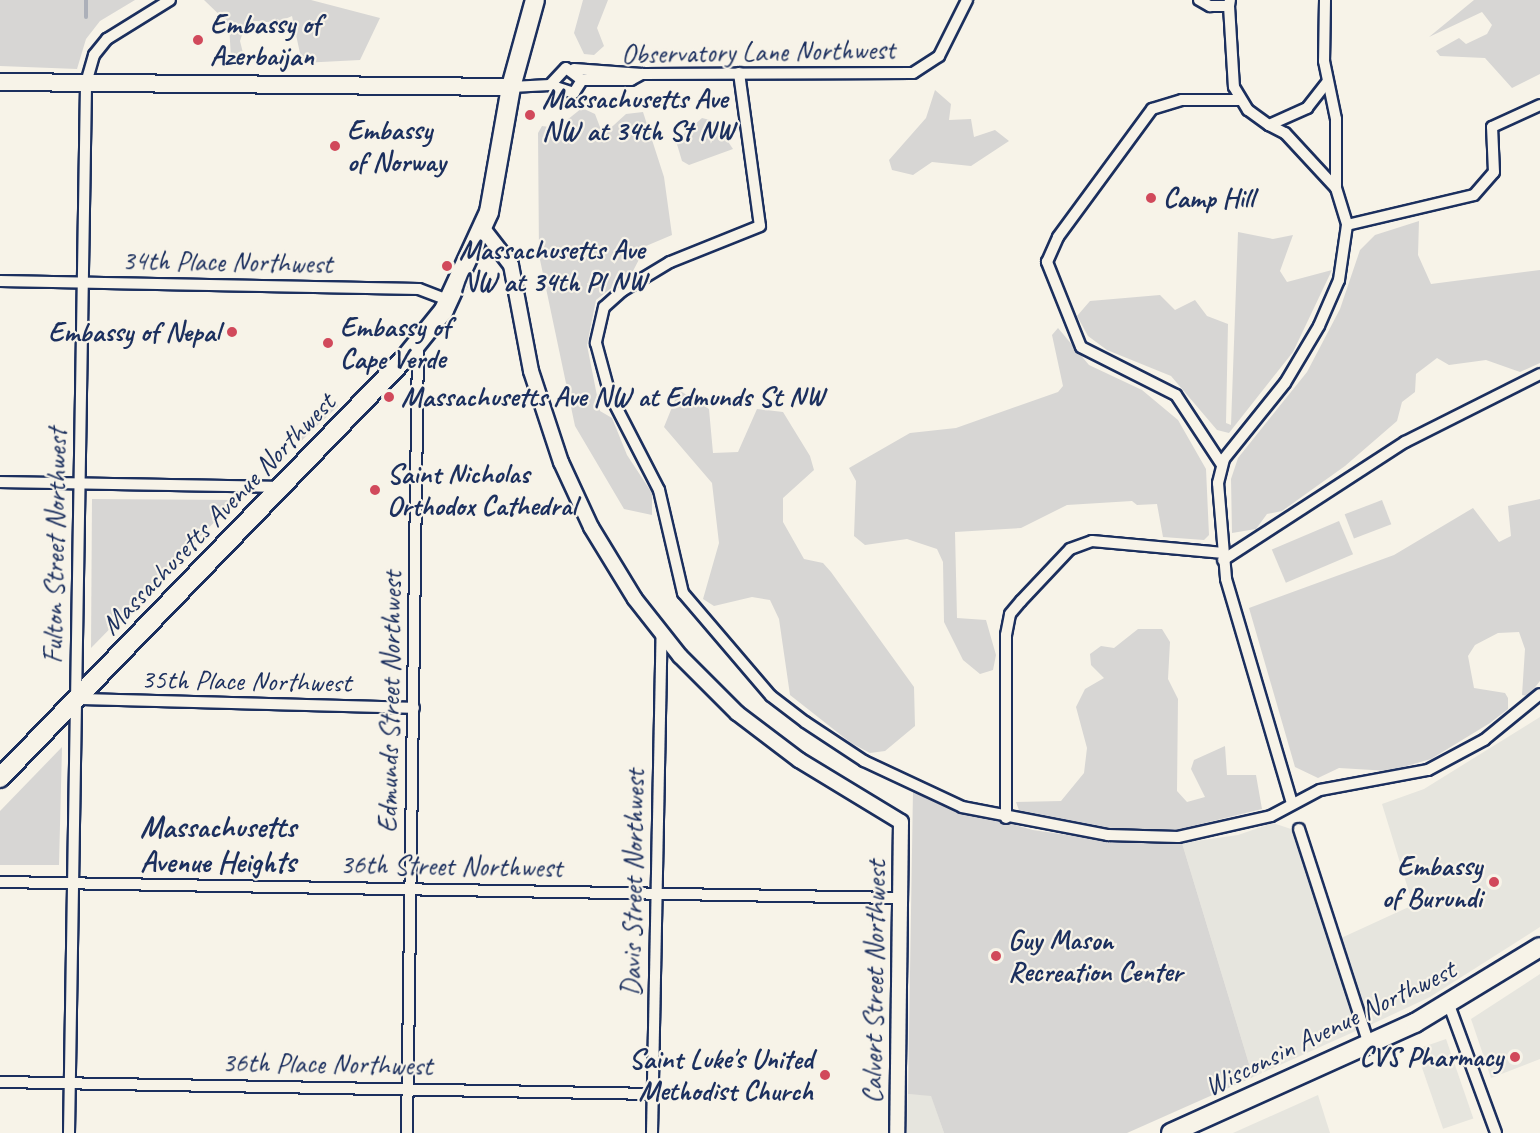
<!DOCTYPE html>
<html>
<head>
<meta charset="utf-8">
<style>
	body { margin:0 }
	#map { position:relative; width:1540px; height:1133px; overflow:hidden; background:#f7f3e8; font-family:Caveat,sans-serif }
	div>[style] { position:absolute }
	.built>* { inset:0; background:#e6e5de; transform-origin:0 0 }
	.green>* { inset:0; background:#d7d6d4; transform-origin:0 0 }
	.stream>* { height:4px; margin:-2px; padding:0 2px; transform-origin:2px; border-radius:2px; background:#acb0b9 }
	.roads { filter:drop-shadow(2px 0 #1b2f5e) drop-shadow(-2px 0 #1b2f5e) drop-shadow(0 2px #1b2f5e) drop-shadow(0 -2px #1b2f5e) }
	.minor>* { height:10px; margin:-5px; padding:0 5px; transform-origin:5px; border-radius:5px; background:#f7f3e8 }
	.tertiary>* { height:14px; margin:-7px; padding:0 7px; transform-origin:7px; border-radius:7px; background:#f7f3e8 }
	.secondary>* { height:16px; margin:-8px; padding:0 8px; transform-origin:8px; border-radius:8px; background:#f7f3e8 }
	.primary>* { height:18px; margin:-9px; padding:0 9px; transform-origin:9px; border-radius:9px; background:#f7f3e8 }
	.dots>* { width:16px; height:16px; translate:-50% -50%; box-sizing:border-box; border:3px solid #f7f3e8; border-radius:50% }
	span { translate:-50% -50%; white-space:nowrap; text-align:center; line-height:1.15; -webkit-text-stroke:4.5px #f7f3e8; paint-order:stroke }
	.poi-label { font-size:28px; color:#1b2f5e; font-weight:700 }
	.left { translate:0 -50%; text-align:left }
	.right { translate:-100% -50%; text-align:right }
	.street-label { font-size:28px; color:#1b2f5e }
	.neighbourhood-label { font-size:30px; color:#1b2f5e; font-weight:700 }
</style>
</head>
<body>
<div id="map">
	<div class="built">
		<i style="clip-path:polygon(1540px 717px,1540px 927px,1430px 997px,1368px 1026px,1339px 939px,1413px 905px,1382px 804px,1424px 789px)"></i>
		<i style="clip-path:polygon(1273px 823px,1294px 830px,1358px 1030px,1253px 1077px,1182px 843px,1238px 835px)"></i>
		<i style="clip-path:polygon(1540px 974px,1540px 1059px,1491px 1078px,1471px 1019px)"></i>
		<i style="left:1446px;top:1039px;width:84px;height:32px;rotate:71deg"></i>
		<i style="clip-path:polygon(908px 1094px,931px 1095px,944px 1133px,907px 1133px)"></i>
		<i style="clip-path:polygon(1318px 1095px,1330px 1133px,1233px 1133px)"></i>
	</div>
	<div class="green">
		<i style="clip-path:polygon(0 0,135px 0,100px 21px,86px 39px,77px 69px,0 66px)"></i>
		<i style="clip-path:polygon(204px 0,311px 0,380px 18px,360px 60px,282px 64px,282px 59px,301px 58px,292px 16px,276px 23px,247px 20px,240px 41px,244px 57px,231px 58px,229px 24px)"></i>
		<i style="clip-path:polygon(583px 0,608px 0,597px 28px,604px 46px,594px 55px,584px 54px,574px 33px)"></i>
		<i style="clip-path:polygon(1474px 0,1540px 0,1540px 74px,1512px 88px,1485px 58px,1440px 56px,1436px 51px,1459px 38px,1466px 44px,1487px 34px,1492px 25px,1482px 12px,1429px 37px)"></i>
		<i style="clip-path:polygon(935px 90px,951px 104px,949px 120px,971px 119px,974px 137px,995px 130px,1009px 141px,971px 166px,932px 162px,913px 175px,892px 170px,889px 160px,926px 118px)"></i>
		<i style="clip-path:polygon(582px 108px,595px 114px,603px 135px,626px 114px,643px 112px,664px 177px,672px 235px,646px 246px,633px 271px,596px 300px,587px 345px,600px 411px,612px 418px,627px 455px,652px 493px,652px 515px,624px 509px,575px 426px,539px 255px,538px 133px,542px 126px,557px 128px)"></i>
		<i style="clip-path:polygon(702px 118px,714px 121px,733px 149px,689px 165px,682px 161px,676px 141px)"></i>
		<i style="clip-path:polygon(1419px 221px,1418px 255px,1431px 284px,1540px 270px,1540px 363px,1520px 372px,1486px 360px,1449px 365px,1437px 358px,1416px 374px,1415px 392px,1402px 402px,1397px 421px,1345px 466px,1282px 511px,1267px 514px,1256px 529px,1232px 533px,1231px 479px,1238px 458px,1307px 372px,1340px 309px,1360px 250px,1375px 235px)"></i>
		<i style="clip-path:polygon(1238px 232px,1273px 239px,1293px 235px,1280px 271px,1287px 282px,1332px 270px,1293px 352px,1229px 433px,1217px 430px,1171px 376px,1107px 350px,1088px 336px,1077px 316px,1090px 301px,1160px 295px,1175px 310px,1195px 300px,1207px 316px,1228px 324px,1226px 423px,1231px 425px)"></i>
		<i style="clip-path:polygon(1058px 328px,1089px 365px,1142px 390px,1178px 420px,1206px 469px,1209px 535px,1204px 540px,1163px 537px,1157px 504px,1137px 505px,1132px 501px,1067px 505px,1021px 528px,955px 532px,957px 618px,986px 620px,996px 655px,993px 670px,980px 674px,963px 660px,944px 622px,943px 562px,937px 549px,907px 539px,865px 545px,854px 536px,856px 481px,849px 468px,910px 433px,956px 428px,1058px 392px,1063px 386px,1052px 335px)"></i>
		<i style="clip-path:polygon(679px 390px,709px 409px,713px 453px,738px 452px,757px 409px,783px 412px,810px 456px,814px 470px,783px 498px,783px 522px,804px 559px,823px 563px,831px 572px,914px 687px,915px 726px,885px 751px,870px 753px,851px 743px,790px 695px,779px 619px,770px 600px,752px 597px,714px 606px,703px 599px,719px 543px,712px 483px,664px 427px)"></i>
		<i style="clip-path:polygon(336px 401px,338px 406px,299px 443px,297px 441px)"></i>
		<i style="clip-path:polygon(92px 499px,236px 500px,91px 648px)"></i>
		<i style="clip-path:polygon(1540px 499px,1540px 681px,1528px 696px,1522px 695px,1525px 649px,1519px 632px,1498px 633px,1475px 645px,1468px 656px,1474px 688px,1505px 693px,1508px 698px,1508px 709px,1490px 723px,1431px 759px,1389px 771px,1339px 768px,1318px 778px,1295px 767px,1249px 608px,1394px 555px,1473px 508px,1499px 542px,1511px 536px,1508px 506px)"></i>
		<i style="left:1382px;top:500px;width:26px;height:40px;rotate:69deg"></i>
		<i style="left:1339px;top:521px;width:36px;height:73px;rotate:67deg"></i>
		<i style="clip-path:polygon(1138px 629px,1162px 629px,1170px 642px,1168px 679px,1178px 699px,1177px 791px,1187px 802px,1205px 797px,1191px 769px,1194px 760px,1225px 746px,1227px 775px,1256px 775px,1262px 809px,1172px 831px,1106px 828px,1020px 813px,1016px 802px,1061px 801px,1084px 773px,1087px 748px,1076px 707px,1085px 689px,1104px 678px,1091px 665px,1090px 654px,1101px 646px,1114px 648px)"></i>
		<i style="clip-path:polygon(62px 747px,59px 865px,0 865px,0 811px)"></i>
		<i style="clip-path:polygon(913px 790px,957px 809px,1033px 830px,1116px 842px,1182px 843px,1253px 1077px,1127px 1133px,944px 1133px,931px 1096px,908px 1094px)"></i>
	</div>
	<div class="stream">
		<i style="left:86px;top:17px;width:17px;rotate:-90deg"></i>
	</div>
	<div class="roads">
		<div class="minor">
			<i style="left:1199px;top:0;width:13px;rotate:29deg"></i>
			<i style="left:1210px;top:6px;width:19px"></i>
			<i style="left:1229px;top:6px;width:6px;rotate:-81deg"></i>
			<i style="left:1325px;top:0;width:61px;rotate:90.9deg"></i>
			<i style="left:1324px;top:61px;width:59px;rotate:78.3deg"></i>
			<i style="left:1336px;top:119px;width:69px;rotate:90deg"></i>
			<i style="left:1229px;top:6px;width:81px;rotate:86.5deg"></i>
			<i style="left:1234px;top:87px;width:27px;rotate:59deg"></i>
			<i style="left:1248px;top:110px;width:26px;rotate:36deg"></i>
			<i style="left:1269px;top:125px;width:42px;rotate:-24.1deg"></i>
			<i style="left:1307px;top:108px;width:33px;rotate:-52deg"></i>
			<i style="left:566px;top:68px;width:20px;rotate:37deg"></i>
			<i style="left:582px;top:80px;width:15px;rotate:122deg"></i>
			<i style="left:574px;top:93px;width:25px;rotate:-162deg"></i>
			<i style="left:550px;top:85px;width:23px;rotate:-47deg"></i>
			<i style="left:574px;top:69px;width:68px;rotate:4.2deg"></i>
			<i style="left:739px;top:73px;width:154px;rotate:82.2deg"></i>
			<i style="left:760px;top:226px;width:97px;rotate:158.2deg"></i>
			<i style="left:670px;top:262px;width:56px;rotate:148.9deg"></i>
			<i style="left:622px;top:291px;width:24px;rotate:138deg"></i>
			<i style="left:604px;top:307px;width:37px;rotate:103deg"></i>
			<i style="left:596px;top:343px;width:54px;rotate:74.9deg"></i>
			<i style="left:610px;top:395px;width:107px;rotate:62.7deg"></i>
			<i style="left:659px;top:490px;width:106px;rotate:76.9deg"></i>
			<i style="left:683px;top:593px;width:135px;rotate:49.5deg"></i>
			<i style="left:771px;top:696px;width:43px;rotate:37.4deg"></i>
			<i style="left:805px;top:722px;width:71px;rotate:33.5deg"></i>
			<i style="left:864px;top:761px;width:108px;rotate:25.1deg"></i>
			<i style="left:962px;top:807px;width:149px;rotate:10.9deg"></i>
			<i style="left:1108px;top:835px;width:70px;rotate:1.6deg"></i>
			<i style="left:1178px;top:837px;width:95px;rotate:-12.7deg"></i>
			<i style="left:1271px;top:816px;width:55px;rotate:-28deg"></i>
			<i style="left:1320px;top:790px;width:110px;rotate:-10.5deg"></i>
			<i style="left:1428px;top:770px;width:64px;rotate:-28.2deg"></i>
			<i style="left:1484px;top:740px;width:72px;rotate:-39.4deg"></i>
			<i style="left:582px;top:80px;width:49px"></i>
			<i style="left:631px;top:80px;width:13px;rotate:-29deg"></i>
			<i style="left:642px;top:74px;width:271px;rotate:-0.2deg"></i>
			<i style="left:913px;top:73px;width:31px;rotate:-33deg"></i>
			<i style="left:939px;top:56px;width:63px;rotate:-63.4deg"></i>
			<i style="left:511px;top:87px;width:39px;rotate:-3deg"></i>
			<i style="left:1269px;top:125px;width:18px;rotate:27deg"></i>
			<i style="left:1285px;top:133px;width:75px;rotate:47.2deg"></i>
			<i style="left:1336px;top:188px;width:39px;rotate:73deg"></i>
			<i style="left:1347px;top:225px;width:56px;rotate:98.3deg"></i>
			<i style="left:1339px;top:280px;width:50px;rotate:113.5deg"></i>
			<i style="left:1319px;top:326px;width:66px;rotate:120.8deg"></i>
			<i style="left:1285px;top:383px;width:97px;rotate:128.8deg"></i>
			<i style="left:1224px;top:459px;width:25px;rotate:104deg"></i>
			<i style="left:1218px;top:483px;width:96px;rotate:85.2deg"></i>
			<i style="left:1226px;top:579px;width:234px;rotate:73.6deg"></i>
			<i style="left:1347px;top:225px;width:130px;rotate:-13.3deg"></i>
			<i style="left:1474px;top:195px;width:30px;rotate:-49deg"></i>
			<i style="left:1494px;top:172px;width:45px;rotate:-92.5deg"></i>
			<i style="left:1492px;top:127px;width:53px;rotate:-24.6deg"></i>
			<i style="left:0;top:281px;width:419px;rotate:1.1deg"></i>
			<i style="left:419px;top:289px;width:34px;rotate:21deg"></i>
			<i style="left:1222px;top:465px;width:84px;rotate:-123.3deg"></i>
			<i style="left:1176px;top:395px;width:106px;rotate:-153.2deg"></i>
			<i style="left:1081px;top:347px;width:92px;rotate:-111.8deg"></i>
			<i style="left:1047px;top:262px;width:27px;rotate:-66deg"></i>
			<i style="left:1058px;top:237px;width:159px;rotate:-53.7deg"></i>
			<i style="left:1152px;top:109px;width:31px;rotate:-17deg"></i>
			<i style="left:1182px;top:100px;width:57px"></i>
			<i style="left:0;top:482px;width:280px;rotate:1deg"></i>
			<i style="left:1223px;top:560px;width:217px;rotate:-33deg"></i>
			<i style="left:1405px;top:442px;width:151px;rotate:-26.7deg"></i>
			<i style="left:77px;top:699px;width:337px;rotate:1.5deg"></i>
			<i style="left:1006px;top:818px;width:183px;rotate:-90deg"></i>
			<i style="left:1006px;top:635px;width:21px;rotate:-79deg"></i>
			<i style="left:1010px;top:614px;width:17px;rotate:-50deg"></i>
			<i style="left:1021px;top:601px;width:71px;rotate:-46.7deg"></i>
			<i style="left:1070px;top:549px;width:23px;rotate:-20deg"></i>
			<i style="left:1092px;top:541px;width:132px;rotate:5.2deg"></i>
			<i style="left:1299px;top:829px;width:226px;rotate:72deg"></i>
			<i style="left:0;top:882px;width:901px;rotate:1.02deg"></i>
			<i style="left:1449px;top:1005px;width:136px;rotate:69.8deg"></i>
			<i style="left:0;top:1082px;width:653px;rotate:1.05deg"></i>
			<i style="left:69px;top:1133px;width:1050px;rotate:-89.07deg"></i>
			<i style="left:86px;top:83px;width:29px;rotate:-74deg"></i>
			<i style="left:94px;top:55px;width:21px;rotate:-51deg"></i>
			<i style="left:107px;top:39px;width:74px;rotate:-31.8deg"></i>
			<i style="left:407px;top:1133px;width:790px;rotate:-89.2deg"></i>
			<i style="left:652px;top:1133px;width:499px;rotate:-88.9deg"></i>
		</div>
		<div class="tertiary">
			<i style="left:484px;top:230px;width:44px;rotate:52.4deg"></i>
			<i style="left:511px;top:265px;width:108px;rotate:79.3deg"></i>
			<i style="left:531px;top:371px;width:96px;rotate:71.8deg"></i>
			<i style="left:561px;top:462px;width:72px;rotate:65.2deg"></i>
			<i style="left:591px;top:527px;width:84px;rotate:58.6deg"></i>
			<i style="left:635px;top:599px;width:73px;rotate:51.7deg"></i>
			<i style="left:680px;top:656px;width:81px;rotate:45deg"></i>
			<i style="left:737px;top:713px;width:78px;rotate:37.2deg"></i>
			<i style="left:799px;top:760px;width:119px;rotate:31.3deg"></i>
			<i style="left:901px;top:822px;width:311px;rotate:90.7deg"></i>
		</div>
		<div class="secondary">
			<i style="left:0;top:82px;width:511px;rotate:0.56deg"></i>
		</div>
		<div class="primary">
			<i style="left:0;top:778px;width:585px;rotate:-46.04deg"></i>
			<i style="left:406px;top:357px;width:60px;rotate:-51deg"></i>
			<i style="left:444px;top:310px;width:108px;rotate:-65.3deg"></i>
			<i style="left:489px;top:212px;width:127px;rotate:-80deg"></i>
			<i style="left:511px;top:87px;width:90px;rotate:-74.6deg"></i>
			<i style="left:1171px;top:1133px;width:268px;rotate:-24.3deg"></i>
			<i style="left:1415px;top:1023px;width:146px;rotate:-31.3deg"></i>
		</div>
	</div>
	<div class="dots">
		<i style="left:198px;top:40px;background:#d1495b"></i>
		<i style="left:530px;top:115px;background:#d1495b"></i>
		<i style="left:335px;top:146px;background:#d1495b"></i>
		<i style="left:1151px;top:198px;background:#d1495b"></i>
		<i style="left:447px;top:266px;background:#d1495b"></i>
		<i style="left:232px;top:332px;background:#d1495b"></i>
		<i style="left:328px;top:343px;background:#d1495b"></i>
		<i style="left:389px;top:397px;background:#d1495b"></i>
		<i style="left:375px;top:490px;background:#d1495b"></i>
		<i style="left:1494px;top:882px;background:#d1495b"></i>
		<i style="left:996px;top:956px;background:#d1495b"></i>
		<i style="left:1515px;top:1057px;background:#d1495b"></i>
		<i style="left:825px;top:1075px;background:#d1495b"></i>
	</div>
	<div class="poi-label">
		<span class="left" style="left:210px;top:40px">Embassy of<br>Azerbaijan</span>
		<span class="left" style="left:542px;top:115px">Massachusetts Ave<br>NW at 34th St NW</span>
		<span class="left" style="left:347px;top:146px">Embassy<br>of Norway</span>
		<span class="left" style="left:1163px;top:198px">Camp Hill</span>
		<span class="left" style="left:459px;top:266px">Massachusetts Ave<br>NW at 34th Pl NW</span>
		<span class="left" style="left:340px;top:343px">Embassy of<br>Cape Verde</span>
		<span class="right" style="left:220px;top:332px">Embassy of Nepal</span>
		<span class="left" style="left:401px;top:397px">Massachusetts Ave NW at Edmunds St NW</span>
		<span class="left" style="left:387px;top:490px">Saint Nicholas<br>Orthodox Cathedral</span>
		<span class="right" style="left:1482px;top:882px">Embassy<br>of Burundi</span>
		<span class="left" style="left:1008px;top:956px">Guy Mason<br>Recreation Center</span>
		<span class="right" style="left:1503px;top:1057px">CVS Pharmacy</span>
		<span class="right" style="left:813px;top:1075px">Saint Luke's United<br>Methodist Church</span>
	</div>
	<div class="street-label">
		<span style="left:758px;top:52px;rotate:-1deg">Observatory Lane Northwest</span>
		<span style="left:227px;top:262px;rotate:1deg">34th Place Northwest</span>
		<span style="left:218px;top:514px;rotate:-46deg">Massachusetts Avenue Northwest</span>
		<span style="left:55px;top:546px;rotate:-89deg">Fulton Street Northwest</span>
		<span style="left:246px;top:681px;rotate:1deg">35th Place Northwest</span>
		<span style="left:390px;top:702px;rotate:-89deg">Edmunds Street Northwest</span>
		<span style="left:451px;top:866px;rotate:1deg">36th Street Northwest</span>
		<span style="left:633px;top:883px;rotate:-89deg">Davis Street Northwest</span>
		<span style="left:874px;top:982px;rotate:-89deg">Calvert Street Northwest</span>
		<span style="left:1330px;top:1028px;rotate:-26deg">Wisconsin Avenue Northwest</span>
		<span style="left:327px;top:1064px;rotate:1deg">36th Place Northwest</span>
	</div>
	<div class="neighbourhood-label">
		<span style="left:218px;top:844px">Massachusetts<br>Avenue Heights</span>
	</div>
</div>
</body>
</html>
